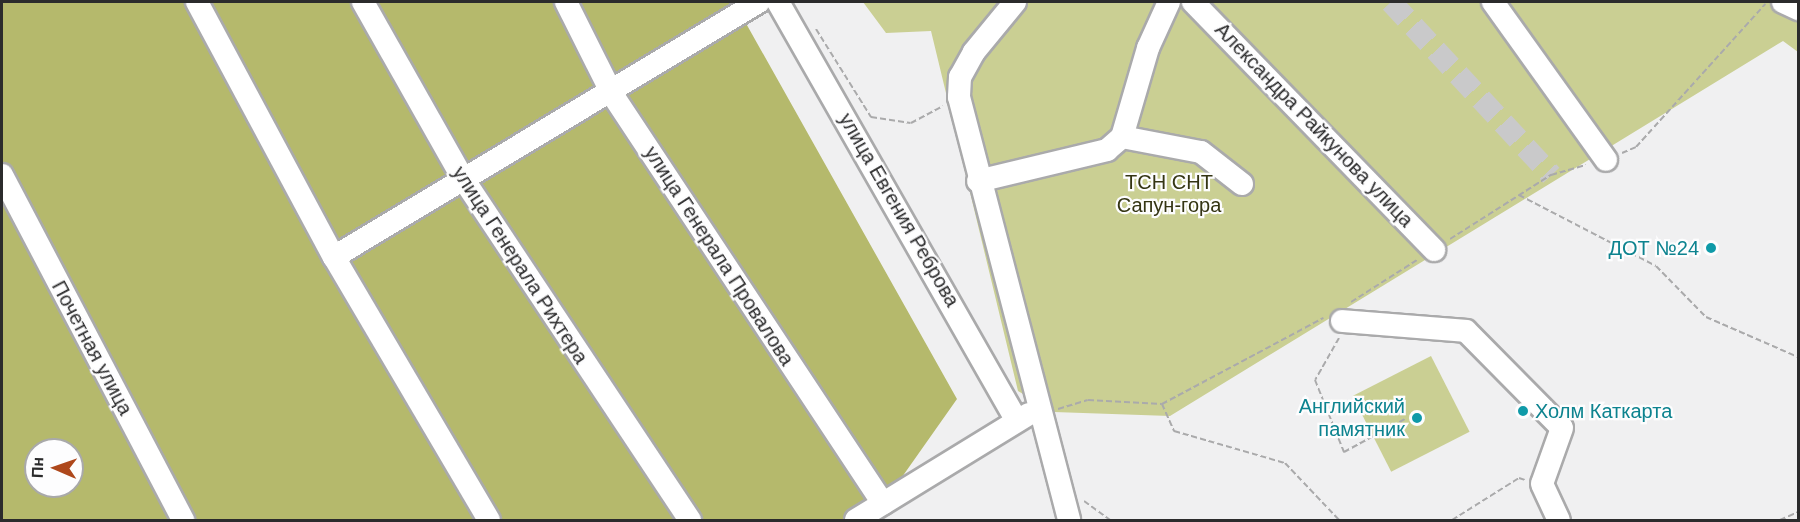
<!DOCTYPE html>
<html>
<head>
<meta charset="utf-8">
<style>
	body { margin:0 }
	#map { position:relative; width:1800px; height:522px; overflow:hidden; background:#f0f0f1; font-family:Helvetica,sans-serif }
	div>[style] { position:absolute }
	.green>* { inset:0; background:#cacf93; transform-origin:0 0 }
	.forest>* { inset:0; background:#b5b96c }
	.minor-tunnel>* { height:22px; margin-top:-11px; transform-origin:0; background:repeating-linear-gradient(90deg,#c9c9ca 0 22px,transparent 0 33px) }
	.path>* { height:2px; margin-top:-1px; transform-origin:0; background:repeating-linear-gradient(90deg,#aaaaab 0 6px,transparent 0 9px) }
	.roads { filter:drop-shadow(2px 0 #aaaaab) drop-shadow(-2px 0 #aaaaab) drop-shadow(0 2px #aaaaab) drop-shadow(0 -2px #aaaaab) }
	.minor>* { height:22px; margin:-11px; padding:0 11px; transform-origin:11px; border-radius:11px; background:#fff }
	.dots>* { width:16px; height:16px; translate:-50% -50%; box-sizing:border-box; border:3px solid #fdfdfe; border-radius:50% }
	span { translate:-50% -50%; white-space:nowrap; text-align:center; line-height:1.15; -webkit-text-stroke:4.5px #fdfdfe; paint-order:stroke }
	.street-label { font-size:20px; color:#2b2b2c }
	.park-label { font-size:20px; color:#343513 }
	.culture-label { font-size:20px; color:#0d838f }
	.right { translate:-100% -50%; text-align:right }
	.left { translate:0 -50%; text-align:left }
	.frame { position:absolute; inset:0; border:3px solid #2b2b2c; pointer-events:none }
	.north { position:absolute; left:24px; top:438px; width:60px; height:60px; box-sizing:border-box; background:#fdfdfe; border:2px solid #a9a9aa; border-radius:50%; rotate:272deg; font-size:16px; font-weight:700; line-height:24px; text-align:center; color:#2b2b2c }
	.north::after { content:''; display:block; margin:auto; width:21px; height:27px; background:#ae481c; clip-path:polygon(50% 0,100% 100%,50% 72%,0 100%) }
</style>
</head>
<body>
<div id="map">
	<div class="green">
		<i style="clip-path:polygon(863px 2px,1798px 2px,1798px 52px,1783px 41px,1170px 416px,1054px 412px,1018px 391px,931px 31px,886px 33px)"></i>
		<i style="left:1431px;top:356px;width:85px;height:88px;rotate:63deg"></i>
	</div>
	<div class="forest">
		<i style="clip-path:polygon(evenodd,2px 2px,734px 2px,957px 399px,883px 504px,863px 520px,2px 520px,2px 2px,36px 450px,72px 450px,72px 486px,36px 486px,36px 450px)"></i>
	</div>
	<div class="minor-tunnel">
		<i style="left:1391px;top:2px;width:236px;rotate:47.2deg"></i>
	</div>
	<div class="path">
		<i style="left:816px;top:29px;width:104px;rotate:58deg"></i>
		<i style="left:871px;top:117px;width:40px;rotate:8.5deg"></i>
		<i style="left:911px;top:123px;width:36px;rotate:-28deg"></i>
		<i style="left:1622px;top:153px;width:15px;rotate:-23deg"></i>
		<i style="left:1636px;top:147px;width:193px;rotate:-47.9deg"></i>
		<i style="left:1519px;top:195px;width:154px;rotate:27.4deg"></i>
		<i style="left:1656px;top:266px;width:71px;rotate:45.6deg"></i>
		<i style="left:1706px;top:317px;width:100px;rotate:23.5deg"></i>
		<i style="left:1450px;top:239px;width:120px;rotate:-32.4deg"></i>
		<i style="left:1551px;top:175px;width:36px;rotate:-16deg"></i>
		<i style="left:1351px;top:302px;width:78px;rotate:-32.5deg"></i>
		<i style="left:1339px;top:338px;width:48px;rotate:119.7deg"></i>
		<i style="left:1315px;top:380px;width:78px;rotate:68.1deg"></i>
		<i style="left:1344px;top:452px;width:69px;rotate:-28.4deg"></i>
		<i style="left:1162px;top:404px;width:30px;rotate:66deg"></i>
		<i style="left:1174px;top:431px;width:116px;rotate:16.1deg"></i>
		<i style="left:1285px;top:463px;width:79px;rotate:46.5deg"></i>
		<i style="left:1058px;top:409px;width:31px;rotate:-17deg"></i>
		<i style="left:1088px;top:400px;width:74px;rotate:3.1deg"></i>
		<i style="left:1162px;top:404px;width:183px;rotate:-28.1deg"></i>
		<i style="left:1084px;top:501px;width:32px;rotate:36deg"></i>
		<i style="left:1452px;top:520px;width:79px;rotate:-32.1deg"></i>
		<i style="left:1519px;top:478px;width:6px;rotate:18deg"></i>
		<i style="left:1780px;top:520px;width:20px;rotate:-24deg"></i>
	</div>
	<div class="roads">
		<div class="minor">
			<i style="left:197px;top:2px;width:289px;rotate:61.8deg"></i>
			<i style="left:334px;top:257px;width:305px;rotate:59.5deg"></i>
			<i style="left:363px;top:2px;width:201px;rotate:60.5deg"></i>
			<i style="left:462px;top:177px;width:412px;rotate:56.4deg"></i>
			<i style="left:566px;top:2px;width:103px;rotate:63.4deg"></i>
			<i style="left:612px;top:94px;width:491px;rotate:56.5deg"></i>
			<i style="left:778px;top:2px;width:482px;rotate:60.3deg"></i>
			<i style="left:1015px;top:2px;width:65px;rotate:129.4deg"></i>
			<i style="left:974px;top:52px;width:29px;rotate:119deg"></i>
			<i style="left:960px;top:77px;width:20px;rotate:93deg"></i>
			<i style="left:959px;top:97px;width:437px;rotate:75.4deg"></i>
			<i style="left:1193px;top:2px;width:346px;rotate:45.8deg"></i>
			<i style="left:1493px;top:2px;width:194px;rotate:54.4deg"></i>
			<i style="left:1783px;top:2px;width:17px;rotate:25deg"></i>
			<i style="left:1122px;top:137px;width:80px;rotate:10.8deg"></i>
			<i style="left:1201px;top:152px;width:52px;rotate:38deg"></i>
			<i style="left:2px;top:175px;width:390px;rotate:62.3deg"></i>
			<i style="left:978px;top:181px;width:133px;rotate:-13.5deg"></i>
			<i style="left:1107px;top:150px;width:20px;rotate:-41deg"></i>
			<i style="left:1122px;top:137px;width:93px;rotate:-73.7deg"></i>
			<i style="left:1148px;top:48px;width:51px;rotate:-65.5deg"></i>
			<i style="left:334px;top:257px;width:496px;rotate:-31deg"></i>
			<i style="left:1342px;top:321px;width:124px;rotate:4.6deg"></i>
			<i style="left:1466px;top:331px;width:136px;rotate:45.3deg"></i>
			<i style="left:1562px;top:428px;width:59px;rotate:109.7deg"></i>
			<i style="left:1542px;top:484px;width:40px;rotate:65deg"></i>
			<i style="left:856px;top:520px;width:203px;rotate:-31.5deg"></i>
		</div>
	</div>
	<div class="dots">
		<i style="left:1711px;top:248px;background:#0f9aa8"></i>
		<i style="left:1523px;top:411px;background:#0f9aa8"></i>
		<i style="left:1417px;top:418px;background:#0f9aa8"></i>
	</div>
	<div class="street-label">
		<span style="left:1314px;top:125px;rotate:46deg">Александра Райкунова улица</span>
		<span style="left:899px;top:210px;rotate:60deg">улица Евгения Реброва</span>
		<span style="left:719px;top:256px;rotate:57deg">улица Генерала Провалова</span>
		<span style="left:520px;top:265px;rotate:57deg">улица Генерала Рихтера</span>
		<span style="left:92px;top:348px;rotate:62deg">Почетная улица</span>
	</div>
	<div class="park-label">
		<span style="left:1169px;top:194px">ТСН СНТ<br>Сапун-гора</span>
	</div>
	<div class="culture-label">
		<span class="right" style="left:1699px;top:248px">ДОТ №24</span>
		<span class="right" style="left:1405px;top:418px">Английский<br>памятник</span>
		<span class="left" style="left:1535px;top:411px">Холм Каткарта</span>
	</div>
	<div class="frame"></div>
	<div class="north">Пн</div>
</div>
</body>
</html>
